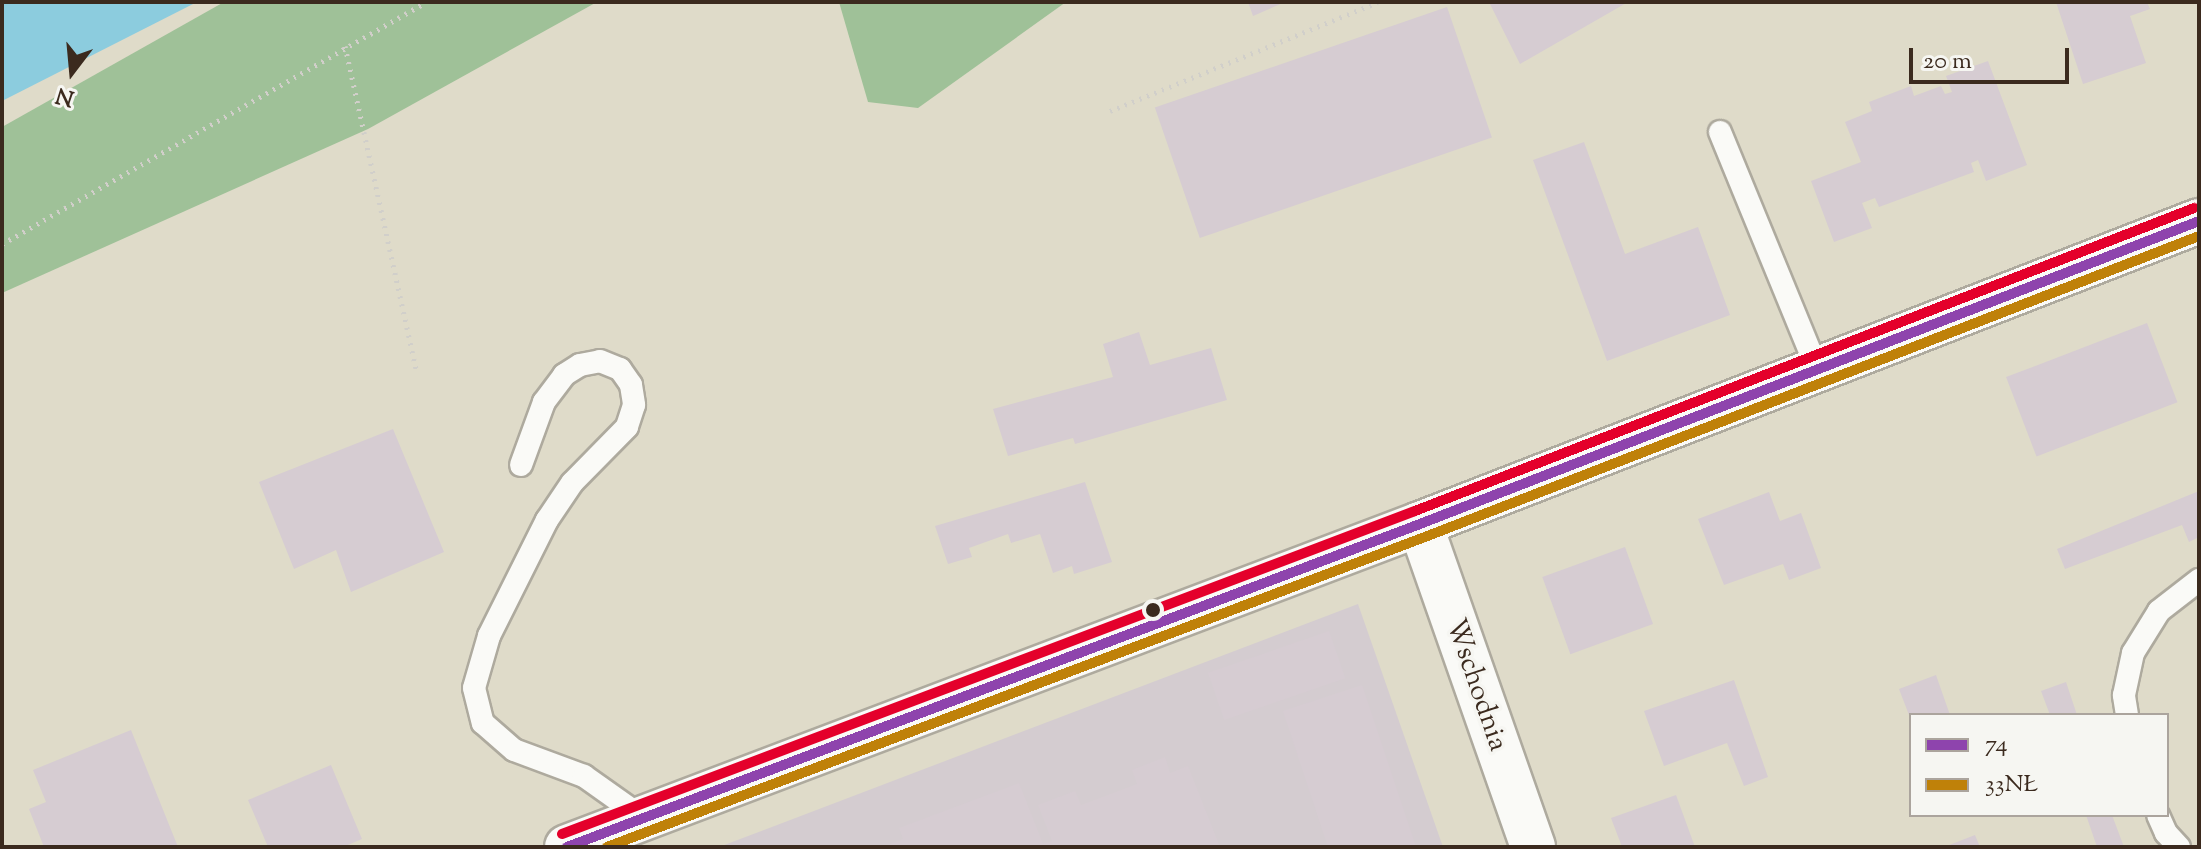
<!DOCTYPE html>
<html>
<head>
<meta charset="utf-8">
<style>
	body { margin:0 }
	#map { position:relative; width:2201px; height:849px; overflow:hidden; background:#dfdbc9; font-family:"Sorts Mill Goudy",serif }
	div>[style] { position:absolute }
	.industrial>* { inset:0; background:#d4ccd0 }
	.forest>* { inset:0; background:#9fc198 }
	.water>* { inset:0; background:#8cccde }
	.building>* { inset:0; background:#d6ccd2; transform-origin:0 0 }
	.path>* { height:5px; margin-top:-2.5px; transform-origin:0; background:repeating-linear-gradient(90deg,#d1cfca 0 2px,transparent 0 8px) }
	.roads { filter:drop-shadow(2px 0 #aeaa9e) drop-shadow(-2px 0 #aeaa9e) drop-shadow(0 2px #aeaa9e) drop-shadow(0 -2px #aeaa9e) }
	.lane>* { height:22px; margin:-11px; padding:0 11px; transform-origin:11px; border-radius:11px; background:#fafaf7 }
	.street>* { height:44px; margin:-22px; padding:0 22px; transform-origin:22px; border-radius:22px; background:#fafaf7 }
	.secondary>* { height:44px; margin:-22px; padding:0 22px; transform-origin:22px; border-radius:22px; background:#fafaf7 }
	.bus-1>* { height:10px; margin:-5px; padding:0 5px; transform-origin:5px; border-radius:5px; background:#8e44ad }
	.bus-2>* { height:10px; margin:-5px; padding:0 5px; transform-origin:5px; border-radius:5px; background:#bf8109 }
	.bus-3>* { height:10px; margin:-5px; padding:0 5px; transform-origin:5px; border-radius:5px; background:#e4002b }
	.dots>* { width:22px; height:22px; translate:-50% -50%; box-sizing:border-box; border:4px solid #f6f6f2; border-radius:50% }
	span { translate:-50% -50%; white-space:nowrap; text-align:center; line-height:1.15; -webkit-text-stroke:7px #f6f6f2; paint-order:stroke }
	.street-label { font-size:28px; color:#3b2a1e }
	.frame { position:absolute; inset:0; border:4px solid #3b2a1e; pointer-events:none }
	.legend { position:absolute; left:1909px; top:713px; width:260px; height:104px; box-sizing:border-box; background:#f6f6f2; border:2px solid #aba49d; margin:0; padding:10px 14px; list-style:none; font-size:24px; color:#3b2a1e }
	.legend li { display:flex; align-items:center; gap:16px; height:40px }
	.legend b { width:40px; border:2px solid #aba49d }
	.north { position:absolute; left:32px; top:32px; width:80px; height:80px; -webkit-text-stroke:6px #f6f6f2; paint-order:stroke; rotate:196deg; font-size:22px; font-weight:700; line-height:32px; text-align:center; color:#3b2a1e }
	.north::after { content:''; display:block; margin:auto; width:28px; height:36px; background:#3b2a1e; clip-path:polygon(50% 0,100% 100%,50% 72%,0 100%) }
	.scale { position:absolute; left:1909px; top:48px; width:160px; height:36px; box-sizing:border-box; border:4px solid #3b2a1e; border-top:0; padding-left:10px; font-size:24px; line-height:28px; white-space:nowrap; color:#3b2a1e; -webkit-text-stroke:6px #f6f6f2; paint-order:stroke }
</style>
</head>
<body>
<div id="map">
	<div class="industrial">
		<i style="clip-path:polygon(1358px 604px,1443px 847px,719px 847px)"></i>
	</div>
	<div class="forest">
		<i style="clip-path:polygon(224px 2px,597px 2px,368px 129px,2px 293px,2px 127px)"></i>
		<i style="clip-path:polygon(839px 2px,1066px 2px,918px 108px,868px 102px)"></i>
	</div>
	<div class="water">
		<i style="clip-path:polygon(2px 2px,197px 2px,2px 101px)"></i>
	</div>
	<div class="building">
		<i style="clip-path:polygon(1248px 2px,1285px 2px,1253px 16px)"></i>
		<i style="clip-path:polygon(1489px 2px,1628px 2px,1520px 64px)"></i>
		<i style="clip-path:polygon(2056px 2px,2147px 2px,2150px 9px,2130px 16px,2146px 63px,2083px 84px)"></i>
		<i style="left:1447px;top:7px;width:138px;height:309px;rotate:71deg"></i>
		<i style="clip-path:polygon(1988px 61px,2027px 165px,1986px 181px,1978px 160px,1971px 163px,1974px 172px,1879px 207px,1875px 198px,1862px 203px,1872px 228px,1834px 242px,1811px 181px,1861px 162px,1845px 122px,1872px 111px,1869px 102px,1911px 86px,1914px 96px,1941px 86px,1945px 94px,1952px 92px,1946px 76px)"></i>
		<i style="clip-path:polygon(1584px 142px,1625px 254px,1698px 227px,1730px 315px,1607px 361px,1533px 160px)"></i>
		<i style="left:2147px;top:323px;width:85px;height:151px;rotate:69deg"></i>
		<i style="clip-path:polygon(1139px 332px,1150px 365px,1211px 348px,1227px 400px,1075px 444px,1073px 438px,1008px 456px,993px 409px,1113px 377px,1103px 344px)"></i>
		<i style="clip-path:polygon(393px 429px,444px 552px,351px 592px,336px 550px,294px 569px,259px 482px)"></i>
		<i style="clip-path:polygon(1085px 482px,1112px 562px,1074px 574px,1072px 566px,1053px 573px,1040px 534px,1011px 543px,1008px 534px,969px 548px,972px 557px,948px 564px,935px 526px)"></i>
		<i style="clip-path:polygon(2199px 491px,2199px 537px,2189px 542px,2182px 525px,2065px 569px,2057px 549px)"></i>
		<i style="clip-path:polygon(1769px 492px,1780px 521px,1801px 513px,1821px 568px,1789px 580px,1783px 564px,1724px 585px,1698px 519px)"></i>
		<i style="left:1625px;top:547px;width:82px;height:88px;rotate:70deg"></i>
		<i style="left:1329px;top:631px;width:50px;height:128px;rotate:71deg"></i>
		<i style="clip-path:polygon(1936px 675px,1950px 715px,1909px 715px,1899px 689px)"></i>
		<i style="clip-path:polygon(1734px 680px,1768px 777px,1744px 786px,1727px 743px,1664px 766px,1644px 711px)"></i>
		<i style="clip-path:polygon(2066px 682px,2077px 715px,2050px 715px,2041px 691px)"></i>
		<i style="clip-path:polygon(1362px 685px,1416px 847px,1328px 847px,1283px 711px)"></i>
		<i style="clip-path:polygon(131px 730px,178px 847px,44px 847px,29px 809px,46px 802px,33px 770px)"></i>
		<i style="clip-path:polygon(1165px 757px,1170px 773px,1188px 766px,1220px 847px,883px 847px,903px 839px,899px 828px,1019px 783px,1043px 844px,1052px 841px,1038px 805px,1075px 791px,1081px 805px,1137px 784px,1132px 770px)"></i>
		<i style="clip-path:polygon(331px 765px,362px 839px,343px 847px,268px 847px,248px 800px)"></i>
		<i style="clip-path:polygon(1676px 795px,1695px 847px,1622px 847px,1611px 818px)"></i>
		<i style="clip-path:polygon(2086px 815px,2112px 815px,2124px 847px,2097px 847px)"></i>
		<i style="clip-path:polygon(1975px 835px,1980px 847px,1944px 847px)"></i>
	</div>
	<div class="path">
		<i style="left:345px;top:46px;width:332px;rotate:77.6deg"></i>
		<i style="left:1110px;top:111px;width:289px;rotate:-22.1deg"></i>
		<i style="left:2px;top:244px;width:488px;rotate:-29.7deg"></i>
	</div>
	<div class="roads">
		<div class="lane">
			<i style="left:1720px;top:132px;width:256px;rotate:67.7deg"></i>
			<i style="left:521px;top:465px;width:67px;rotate:-69.9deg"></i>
			<i style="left:544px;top:402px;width:34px;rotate:-53deg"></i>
			<i style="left:564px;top:375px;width:19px;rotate:-32deg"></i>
			<i style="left:580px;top:365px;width:20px;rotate:-11deg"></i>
			<i style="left:600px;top:361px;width:22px;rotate:22deg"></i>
			<i style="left:620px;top:369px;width:19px;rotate:55deg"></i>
			<i style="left:631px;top:385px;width:20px;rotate:81deg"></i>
			<i style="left:634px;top:405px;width:23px;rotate:108deg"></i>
			<i style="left:627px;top:427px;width:78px;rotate:134.5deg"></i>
			<i style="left:572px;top:483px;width:45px;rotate:124deg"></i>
			<i style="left:547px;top:520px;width:130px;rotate:116.6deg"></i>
			<i style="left:489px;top:636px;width:54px;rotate:106.1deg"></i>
			<i style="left:474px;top:688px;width:36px;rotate:76deg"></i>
			<i style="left:483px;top:723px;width:41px;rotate:41.1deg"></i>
			<i style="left:514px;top:750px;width:75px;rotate:20.4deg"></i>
			<i style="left:584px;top:776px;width:72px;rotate:35.4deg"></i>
			<i style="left:2127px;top:715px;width:20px;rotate:-99deg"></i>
			<i style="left:2124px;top:695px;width:43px;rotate:-77.9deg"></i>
			<i style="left:2133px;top:653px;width:49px;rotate:-58.2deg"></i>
			<i style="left:2159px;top:611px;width:51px;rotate:-37.8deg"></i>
			<i style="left:2158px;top:815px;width:20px;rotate:66deg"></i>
			<i style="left:2166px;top:833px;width:19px;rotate:47deg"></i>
		</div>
		<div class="street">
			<i style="left:1420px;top:524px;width:342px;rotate:70.7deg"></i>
		</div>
		<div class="secondary">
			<i style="left:567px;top:847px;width:912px;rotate:-20.74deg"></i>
			<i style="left:1420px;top:524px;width:836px;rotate:-21.25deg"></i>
		</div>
	</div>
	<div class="bus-1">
		<i style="left:567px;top:847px;width:912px;rotate:-20.74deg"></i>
		<i style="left:1420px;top:524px;width:836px;rotate:-21.25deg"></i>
	</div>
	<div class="bus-2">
		<i style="left:607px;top:847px;width:875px;rotate:-20.76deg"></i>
		<i style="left:1425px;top:537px;width:830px;rotate:-21.25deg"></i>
	</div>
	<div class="bus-3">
		<i style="left:562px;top:834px;width:912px;rotate:-20.74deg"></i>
		<i style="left:1415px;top:511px;width:836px;rotate:-21.25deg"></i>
	</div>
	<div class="dots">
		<i style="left:1153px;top:610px;background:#3b2a1e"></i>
	</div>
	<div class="street-label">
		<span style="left:1476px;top:685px;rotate:71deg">Wschodnia</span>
	</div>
	<div class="frame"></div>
	<ul class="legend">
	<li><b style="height:10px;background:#8e44ad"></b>74</li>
	<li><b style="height:10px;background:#bf8109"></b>33NŁ</li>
	</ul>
	<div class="north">N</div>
	<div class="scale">20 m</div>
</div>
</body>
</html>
